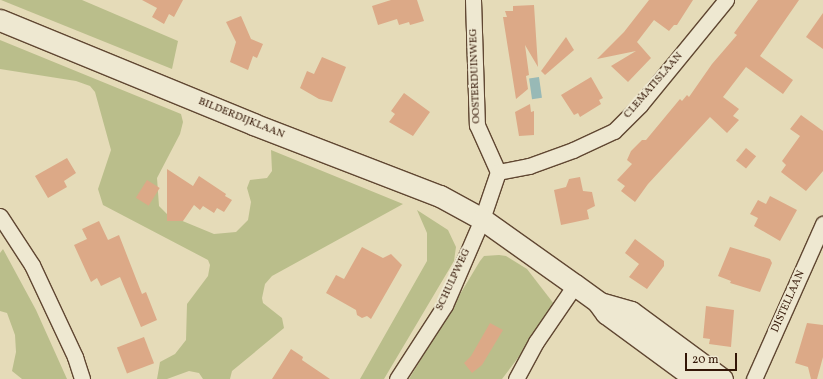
<!DOCTYPE html>
<html>
<head>
<meta charset="utf-8">
<style>
	body { margin:0 }
	#map { position:relative; width:823px; height:379px; overflow:hidden; background:#e5dbb8; font-family:Vollkorn,serif }
	div>[style] { position:absolute }
	.green>* { inset:0; background:#babe8b }
	.water>* { inset:0; background:#98b9b6; transform-origin:0 0 }
	.building>* { inset:0; background:#dca987; transform-origin:0 0 }
	.roads { filter:drop-shadow(1px 0 #604732) drop-shadow(-1px 0 #604732) drop-shadow(0 1px #604732) drop-shadow(0 -1px #604732) }
	.street>* { height:15px; margin:-7.5px; padding:0 7.5px; transform-origin:7.5px; border-radius:7.5px; background:#eee8d1 }
	.secondary>* { height:21px; margin:-10.5px; padding:0 10.5px; transform-origin:10.5px; border-radius:10.5px; background:#eee8d1 }
	span { translate:-50% -50%; white-space:nowrap; text-align:center; line-height:1.15; -webkit-text-stroke:4px #eee8d1; paint-order:stroke }
	.street-label { font-size:11px; color:#331606 }
	.scale { position:absolute; left:685px; top:353px; width:52px; height:18px; box-sizing:border-box; border:2px solid #331606; border-top:0; padding-left:5px; font-size:12px; line-height:14px; white-space:nowrap; color:#331606; -webkit-text-stroke:3px #eee8d1; paint-order:stroke }
</style>
</head>
<body>
<div id="map">
	<div class="green">
		<i style="clip-path:polygon(1px 0,82px 0,178px 41px,172px 69px)"></i>
		<i style="clip-path:polygon(0 40px,181px 114px,183px 122px,180px 134px,157px 178px,159px 206px,168px 215px,214px 234px,236px 232px,248px 220px,251px 202px,247px 188px,250px 180px,267px 178px,272px 171px,271px 150px,403px 204px,272px 276px,265px 284px,262px 298px,263px 303px,282px 318px,284px 328px,232px 371px,230px 379px,203px 379px,199px 373px,189px 371px,167px 379px,157px 379px,160px 362px,175px 354px,186px 340px,187px 304px,208px 276px,210px 265px,208px 260px,103px 205px,98px 189px,111px 150px,95px 92px,90px 86px,76px 81px,0 69px)"></i>
		<i style="clip-path:polygon(417px 210px,448px 230px,456px 247px,454px 261px,384px 379px,360px 379px,427px 261px,427px 233px)"></i>
		<i style="clip-path:polygon(3px 249px,36px 310px,67px 379px,22px 379px,12px 371px,16px 352px,15px 335px,7px 313px,0 311px,0 253px)"></i>
		<i style="clip-path:polygon(499px 255px,506px 256px,527px 269px,554px 304px,524px 350px,502px 379px,409px 379px,480px 261px,484px 256px)"></i>
	</div>
	<div class="water">
		<i style="left:539px;top:77px;width:21px;height:10px;rotate:82deg"></i>
	</div>
	<div class="building">
		<i style="clip-path:polygon(142px 0,183px 0,174px 17px,169px 14px,164px 24px,152px 17px,157px 8px)"></i>
		<i style="clip-path:polygon(391px 0,417px 0,424px 21px,410px 25px,409px 22px,399px 25px,397px 19px,378px 25px,372px 6px)"></i>
		<i style="clip-path:polygon(649px 0,693px 0,677px 25px,674px 25px,669px 31px,654px 20px,637px 42px,651px 58px,628px 82px,611px 66px,636px 51px,597px 59px,624px 32px)"></i>
		<i style="clip-path:polygon(758px 0,799px 0,760px 56px,793px 80px,783px 94px,746px 67px,723px 97px,739px 109px,733px 116px,739px 120px,727px 133px,710px 117px,648px 184px,635px 202px,621px 191px,625px 186px,617px 180px,632px 164px,627px 160px,631px 151px,642px 140px,646px 140px,680px 99px,682px 101px,687px 95px,689px 97px,712px 64px,737px 35px,734px 33px)"></i>
		<i style="clip-path:polygon(534px 5px,538px 67px,525px 45px,529px 75px,526px 76px,528px 89px,516px 99px,503px 17px,507px 17px,505px 11px,513px 11px,513px 6px)"></i>
		<i style="clip-path:polygon(823px 13px,823px 49px,806px 37px)"></i>
		<i style="clip-path:polygon(241px 16px,251px 39px,263px 44px,257px 58px,253px 56px,248px 70px,230px 62px,236px 42px,226px 22px)"></i>
		<i style="clip-path:polygon(566px 37px,574px 50px,545px 75px,541px 71px)"></i>
		<i style="clip-path:polygon(322px 57px,346px 67px,332px 102px,319px 99px,300px 88px,307px 71px,314px 74px)"></i>
		<i style="clip-path:polygon(591px 77px,603px 98px,599px 100px,601px 104px,580px 117px,578px 113px,574px 115px,561px 95px)"></i>
		<i style="clip-path:polygon(404px 93px,430px 112px,413px 136px,389px 122px,395px 114px,391px 111px)"></i>
		<i style="clip-path:polygon(530px 104px,531px 112px,534px 111px,534px 135px,519px 136px,515px 112px)"></i>
		<i style="clip-path:polygon(801px 115px,823px 131px,823px 171px,806px 191px,781px 172px,786px 165px,782px 161px,800px 136px,790px 129px)"></i>
		<i style="left:746px;top:148px;width:13px;height:16px;rotate:39deg"></i>
		<i style="clip-path:polygon(67px 158px,76px 173px,64px 181px,67px 187px,48px 198px,35px 176px)"></i>
		<i style="clip-path:polygon(167px 169px,193px 186px,199px 176px,226px 194px,225px 196px,232px 200px,224px 212px,217px 208px,214px 213px,203px 206px,200px 210px,194px 205px,183px 221px,167px 221px)"></i>
		<i style="clip-path:polygon(580px 177px,583px 191px,592px 192px,595px 206px,587px 210px,589px 219px,561px 225px,554px 190px,566px 187px,569px 179px)"></i>
		<i style="left:147px;top:180px;width:15px;height:21px;rotate:32deg"></i>
		<i style="clip-path:polygon(770px 196px,797px 210px,780px 241px,754px 226px,758px 218px,750px 214px,758px 200px,766px 204px)"></i>
		<i style="clip-path:polygon(99px 221px,108px 240px,119px 235px,142px 294px,146px 292px,157px 320px,141px 327px,120px 277px,101px 286px,97px 278px,91px 282px,74px 245px,87px 239px,82px 229px)"></i>
		<i style="clip-path:polygon(635px 239px,664px 261px,664px 266px,647px 289px,629px 277px,639px 264px,625px 253px)"></i>
		<i style="clip-path:polygon(362px 247px,383px 258px,391px 254px,402px 265px,371px 319px,367px 316px,362px 318px,357px 315px,356px 310px,326px 293px,336px 275px,344px 279px)"></i>
		<i style="clip-path:polygon(730px 247px,770px 259px,772px 263px,760px 292px,730px 283px,731px 281px,718px 276px)"></i>
		<i style="clip-path:polygon(706px 306px,734px 310px,731px 347px,709px 344px,710px 339px,703px 338px)"></i>
		<i style="clip-path:polygon(490px 323px,503px 330px,482px 365px,472px 373px,464px 363px,471px 356px)"></i>
		<i style="clip-path:polygon(807px 323px,823px 325px,823px 357px,817px 379px,811px 379px,808px 367px,795px 363px)"></i>
		<i style="left:144px;top:337px;width:28px;height:29px;rotate:69deg"></i>
		<i style="clip-path:polygon(291px 349px,303px 357px,302px 360px,330px 379px,272px 379px)"></i>
	</div>
	<div class="roads">
		<div class="street">
			<i style="left:473px;top:0;width:125px;rotate:88.2deg"></i>
			<i style="left:477px;top:125px;width:51px;rotate:65.9deg"></i>
			<i style="left:498px;top:172px;width:32px;rotate:-11deg"></i>
			<i style="left:529px;top:166px;width:47px;rotate:-20deg"></i>
			<i style="left:573px;top:150px;width:45px;rotate:-24.9deg"></i>
			<i style="left:614px;top:131px;width:37px;rotate:-45deg"></i>
			<i style="left:640px;top:105px;width:136px;rotate:-50.7deg"></i>
			<i style="left:0;top:216px;width:59px;rotate:56.9deg"></i>
			<i style="left:32px;top:265px;width:102px;rotate:64.9deg"></i>
			<i style="left:75px;top:357px;width:23px;rotate:72deg"></i>
			<i style="left:397px;top:379px;width:88px;rotate:-57deg"></i>
			<i style="left:445px;top:305px;width:94px;rotate:-66.7deg"></i>
			<i style="left:482px;top:219px;width:50px;rotate:-71.2deg"></i>
			<i style="left:516px;top:379px;width:42px;rotate:-61.6deg"></i>
			<i style="left:536px;top:342px;width:69px;rotate:-55.6deg"></i>
			<i style="left:754px;top:379px;width:170px;rotate:-66deg"></i>
		</div>
		<div class="secondary">
			<i style="left:0;top:20px;width:274px;rotate:22.3deg"></i>
			<i style="left:253px;top:124px;width:200px;rotate:21.1deg"></i>
			<i style="left:440px;top:196px;width:48px;rotate:28.7deg"></i>
			<i style="left:482px;top:219px;width:114px;rotate:35.4deg"></i>
			<i style="left:575px;top:285px;width:29px;rotate:36deg"></i>
			<i style="left:598px;top:302px;width:14px;rotate:54deg"></i>
			<i style="left:606px;top:313px;width:112px;rotate:36.3deg"></i>
			<i style="left:600px;top:303px;width:32px;rotate:16deg"></i>
			<i style="left:631px;top:312px;width:113px;rotate:36.4deg"></i>
		</div>
	</div>
	<div class="street-label">
		<span style="left:476px;top:76px;rotate:-92deg">OOSTERDUINWEG</span>
		<span style="left:654px;top:86px;rotate:-49deg">CLEMATISLAAN</span>
		<span style="left:241px;top:119px;rotate:22deg">BILDERDIJKLAAN</span>
		<span style="left:454px;top:280px;rotate:-65deg">SCHULPWEG</span>
		<span style="left:789px;top:302px;rotate:-66deg">DISTELLAAN</span>
	</div>
	<div class="scale">20 m</div>
</div>
</body>
</html>
